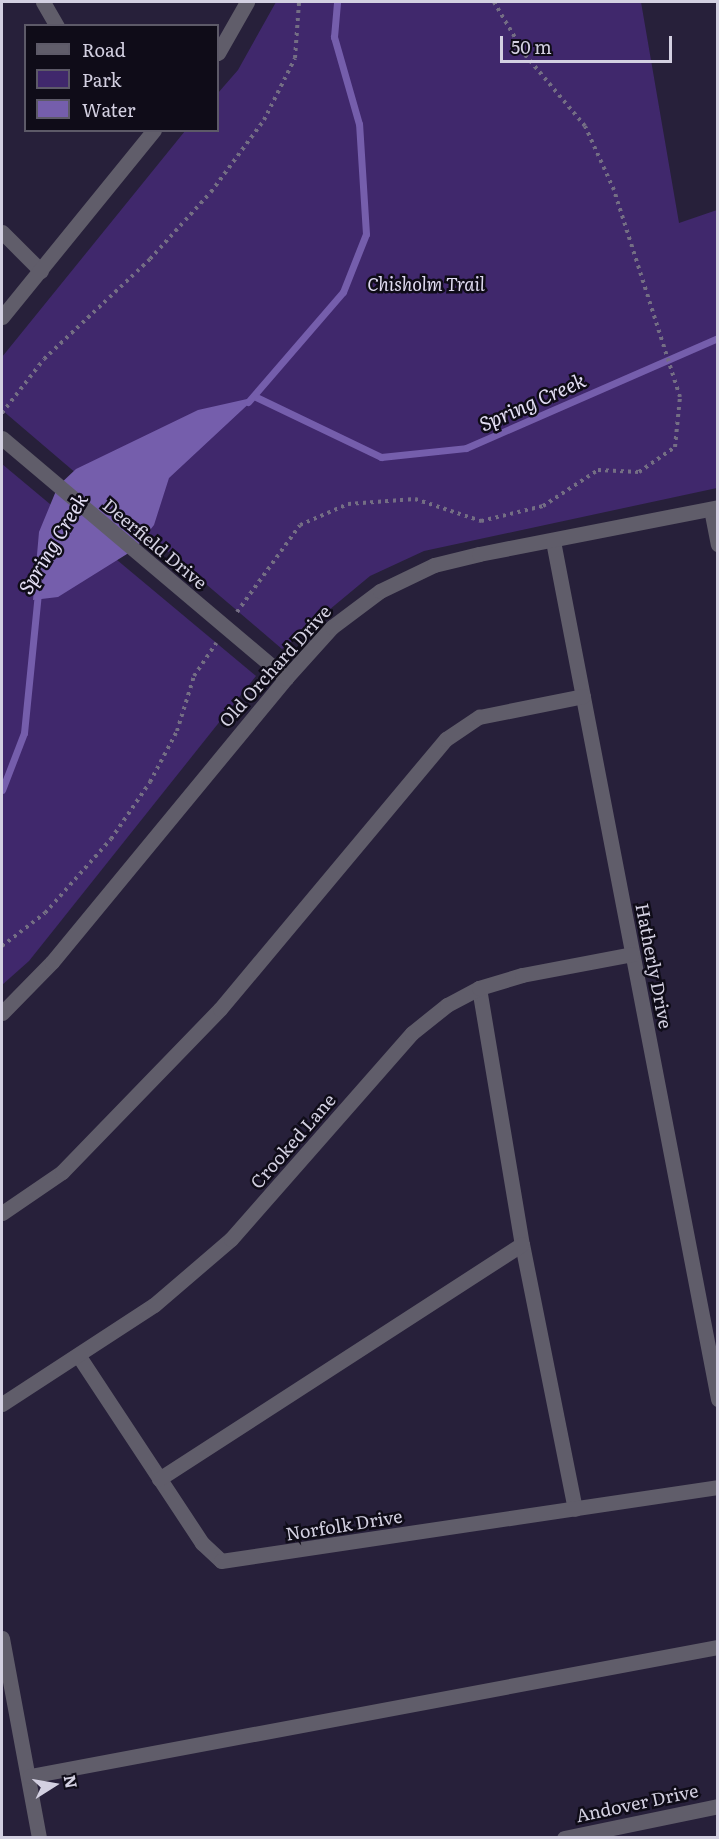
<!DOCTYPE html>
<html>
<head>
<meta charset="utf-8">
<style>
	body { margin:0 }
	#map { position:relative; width:719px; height:1839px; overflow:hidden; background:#27203a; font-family:Literata,serif }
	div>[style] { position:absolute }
	.green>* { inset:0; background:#40286c }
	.water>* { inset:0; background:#755eac }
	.stream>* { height:7px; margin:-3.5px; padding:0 3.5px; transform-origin:3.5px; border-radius:3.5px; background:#755eac }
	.path>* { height:4px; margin-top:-2px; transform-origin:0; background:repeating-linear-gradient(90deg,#746e84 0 3px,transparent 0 7.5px) }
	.minor>* { height:15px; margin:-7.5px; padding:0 7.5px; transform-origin:7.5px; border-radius:7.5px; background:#605d6a }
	span { translate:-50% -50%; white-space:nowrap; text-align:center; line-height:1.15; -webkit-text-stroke:5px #0f0c18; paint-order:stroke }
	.park-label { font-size:18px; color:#dfdaf0; font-style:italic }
	.street-label { font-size:18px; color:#d3d0e1 }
	.water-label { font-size:20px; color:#e3def4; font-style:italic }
	.frame { position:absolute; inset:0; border:3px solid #d3d0e1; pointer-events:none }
	.legend { position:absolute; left:24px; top:24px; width:195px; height:108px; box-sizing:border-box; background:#0f0c18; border:2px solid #5d5a68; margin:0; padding:8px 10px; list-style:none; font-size:18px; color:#d3d0e1 }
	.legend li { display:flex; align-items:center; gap:12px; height:30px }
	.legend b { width:30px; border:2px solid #5d5a68 }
	.north { position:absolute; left:24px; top:1755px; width:60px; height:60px; -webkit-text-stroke:4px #0f0c18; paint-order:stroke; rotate:79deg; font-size:16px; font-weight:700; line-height:24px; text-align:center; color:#d3d0e1 }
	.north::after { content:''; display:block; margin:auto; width:21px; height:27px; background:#d3d0e1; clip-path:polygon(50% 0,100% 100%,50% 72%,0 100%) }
	.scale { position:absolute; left:500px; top:36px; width:172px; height:27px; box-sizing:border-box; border:3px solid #d3d0e1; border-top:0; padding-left:8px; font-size:18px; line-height:21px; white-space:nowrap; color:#d3d0e1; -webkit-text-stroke:4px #0f0c18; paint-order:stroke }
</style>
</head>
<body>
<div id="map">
	<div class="green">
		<i style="clip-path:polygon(276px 2px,641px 2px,679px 223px,717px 210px,717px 488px,424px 551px,370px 576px,282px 649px,2px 410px,2px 357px,185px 131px,218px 130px,218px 93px,238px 70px)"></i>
		<i style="clip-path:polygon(2px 464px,256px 676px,29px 961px,2px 985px)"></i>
	</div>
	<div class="water">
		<i style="clip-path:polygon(256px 397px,169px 478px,154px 525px,135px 549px,58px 597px,33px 600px,39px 532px,58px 486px,76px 469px,198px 410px)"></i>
	</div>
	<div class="stream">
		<i style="left:256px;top:397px;width:139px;rotate:25.6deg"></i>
		<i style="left:381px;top:457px;width:85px;rotate:-6deg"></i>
		<i style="left:466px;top:448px;width:275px;rotate:-23.6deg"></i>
		<i style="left:248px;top:402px;width:145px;rotate:-49.2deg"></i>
		<i style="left:343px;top:292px;width:62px;rotate:-68.4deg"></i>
		<i style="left:366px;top:234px;width:110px;rotate:-93.6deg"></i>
		<i style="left:359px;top:124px;width:91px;rotate:-106deg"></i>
		<i style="left:334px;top:37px;width:35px;rotate:-85deg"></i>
		<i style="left:2px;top:790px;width:61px;rotate:-68.9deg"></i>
		<i style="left:24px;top:733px;width:142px;rotate:-84.3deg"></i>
	</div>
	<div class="path">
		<i style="left:2px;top:413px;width:68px;rotate:-52.1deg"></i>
		<i style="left:44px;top:359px;width:146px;rotate:-43.3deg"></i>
		<i style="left:150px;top:259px;width:91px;rotate:-47.7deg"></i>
		<i style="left:211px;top:192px;width:89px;rotate:-53.6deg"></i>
		<i style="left:264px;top:120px;width:69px;rotate:-63.4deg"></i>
		<i style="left:295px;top:58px;width:56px;rotate:-85.9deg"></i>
		<i style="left:237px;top:612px;width:107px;rotate:-54.1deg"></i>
		<i style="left:300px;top:525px;width:52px;rotate:-23.6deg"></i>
		<i style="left:348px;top:504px;width:67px;rotate:-4.3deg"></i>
		<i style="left:415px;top:499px;width:70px;rotate:18.4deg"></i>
		<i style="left:481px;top:521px;width:64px;rotate:-13.6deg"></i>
		<i style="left:543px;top:506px;width:66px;rotate:-33.2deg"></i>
		<i style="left:598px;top:470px;width:41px;rotate:2.8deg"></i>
		<i style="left:639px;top:472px;width:44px;rotate:-34.8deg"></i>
		<i style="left:675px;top:447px;width:50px;rotate:-84.3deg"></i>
		<i style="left:680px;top:397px;width:217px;rotate:-107.7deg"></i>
		<i style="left:614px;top:190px;width:70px;rotate:-114.4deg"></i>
		<i style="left:585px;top:126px;width:92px;rotate:-130.1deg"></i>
		<i style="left:526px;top:56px;width:63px;rotate:-120.7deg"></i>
		<i style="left:2px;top:946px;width:54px;rotate:-37.5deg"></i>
		<i style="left:45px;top:913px;width:99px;rotate:-48.3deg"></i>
		<i style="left:111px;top:839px;width:69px;rotate:-55.6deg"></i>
		<i style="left:150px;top:782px;width:58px;rotate:-62.1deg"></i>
		<i style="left:177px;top:731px;width:58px;rotate:-72.8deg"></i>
		<i style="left:194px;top:676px;width:40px;rotate:-56deg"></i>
	</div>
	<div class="minor">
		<i style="left:43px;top:2px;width:28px;rotate:60deg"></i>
		<i style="left:218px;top:53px;width:59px;rotate:-60.4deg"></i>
		<i style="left:2px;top:232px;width:55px;rotate:45deg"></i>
		<i style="left:2px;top:317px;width:241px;rotate:-50.9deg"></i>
		<i style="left:2px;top:438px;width:372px;rotate:40.2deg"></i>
		<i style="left:711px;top:509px;width:36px;rotate:79deg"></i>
		<i style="left:553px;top:541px;width:874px;rotate:79.11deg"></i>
		<i style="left:479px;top:988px;width:260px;rotate:80.5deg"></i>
		<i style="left:522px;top:1244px;width:270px;rotate:78.7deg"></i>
		<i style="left:2px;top:1013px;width:71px;rotate:-45.6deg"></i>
		<i style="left:52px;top:962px;width:368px;rotate:-50.5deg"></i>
		<i style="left:286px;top:678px;width:69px;rotate:-48deg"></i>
		<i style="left:332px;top:627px;width:60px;rotate:-36.9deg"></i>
		<i style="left:380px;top:591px;width:60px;rotate:-25.7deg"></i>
		<i style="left:434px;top:565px;width:46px;rotate:-13.7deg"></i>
		<i style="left:479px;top:554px;width:244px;rotate:-11.1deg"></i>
		<i style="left:2px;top:1213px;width:73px;rotate:-34.3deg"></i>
		<i style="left:62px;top:1172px;width:227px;rotate:-45.9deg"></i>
		<i style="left:220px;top:1009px;width:352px;rotate:-50.1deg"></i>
		<i style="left:446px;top:739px;width:40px;rotate:-34deg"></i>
		<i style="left:479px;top:717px;width:106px;rotate:-11.4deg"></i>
		<i style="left:80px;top:1358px;width:222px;rotate:56.6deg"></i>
		<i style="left:202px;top:1543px;width:26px;rotate:43deg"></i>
		<i style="left:221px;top:1561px;width:502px;rotate:-8.47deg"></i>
		<i style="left:2px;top:1404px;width:181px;rotate:-33.1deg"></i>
		<i style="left:154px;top:1305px;width:101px;rotate:-40.6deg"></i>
		<i style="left:231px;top:1239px;width:274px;rotate:-48.7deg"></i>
		<i style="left:412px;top:1033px;width:45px;rotate:-38.7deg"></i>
		<i style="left:447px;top:1005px;width:36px;rotate:-28deg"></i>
		<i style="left:479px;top:988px;width:45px;rotate:-16.8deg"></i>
		<i style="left:522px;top:975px;width:112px;rotate:-10.8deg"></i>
		<i style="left:159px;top:1479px;width:432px;rotate:-32.9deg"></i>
		<i style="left:2px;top:1638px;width:203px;rotate:79.5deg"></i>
		<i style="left:30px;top:1776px;width:700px;rotate:-10.62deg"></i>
		<i style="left:564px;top:1838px;width:157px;rotate:-11.7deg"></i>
	</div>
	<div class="park-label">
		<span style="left:426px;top:284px">Chisholm Trail</span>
	</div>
	<div class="street-label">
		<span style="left:155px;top:544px;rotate:40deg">Deerfield Drive</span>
		<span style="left:275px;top:666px;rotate:-48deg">Old Orchard Drive</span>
		<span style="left:654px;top:966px;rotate:79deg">Hatherly Drive</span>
		<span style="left:293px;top:1141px;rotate:-49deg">Crooked Lane</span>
		<span style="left:344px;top:1525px;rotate:-9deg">Norfolk Drive</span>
		<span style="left:637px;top:1803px;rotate:-12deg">Andover Drive</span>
	</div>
	<div class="water-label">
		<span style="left:532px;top:401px;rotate:-24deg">Spring Creek</span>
		<span style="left:52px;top:543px;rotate:-59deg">Spring Creek</span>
	</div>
	<div class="frame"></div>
	<ul class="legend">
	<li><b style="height:8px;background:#605d6a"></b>Road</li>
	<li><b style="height:16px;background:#40286c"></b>Park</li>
	<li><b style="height:16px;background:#755eac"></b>Water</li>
	</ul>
	<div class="north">N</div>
	<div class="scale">50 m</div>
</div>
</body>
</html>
